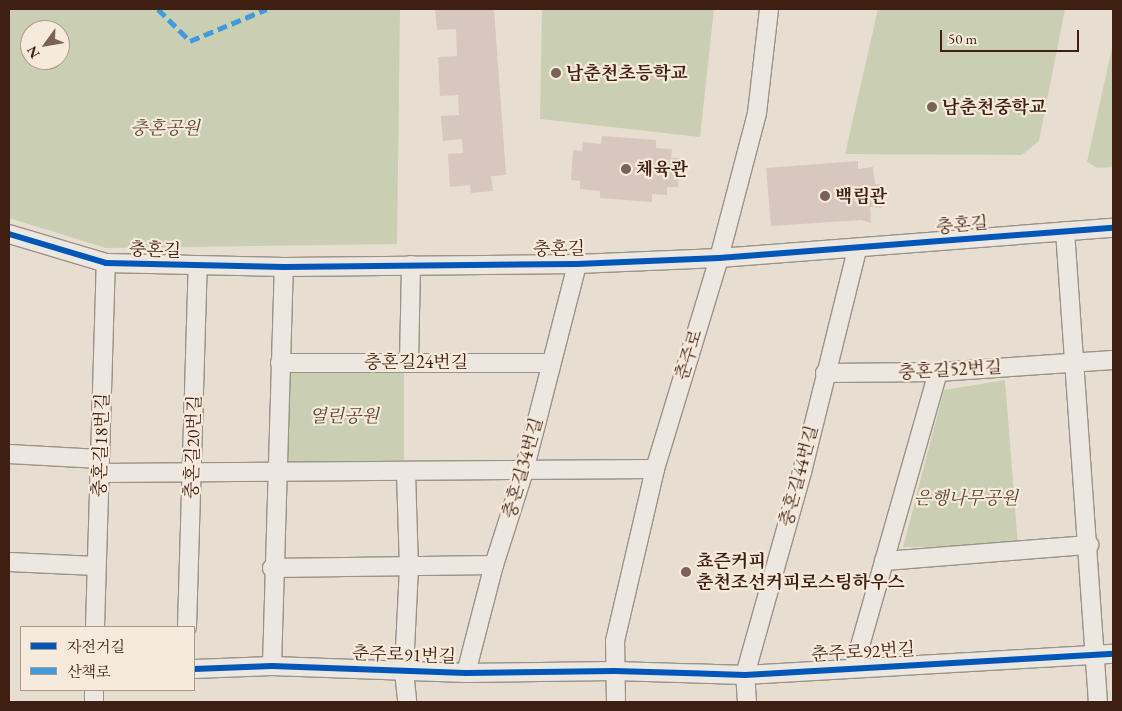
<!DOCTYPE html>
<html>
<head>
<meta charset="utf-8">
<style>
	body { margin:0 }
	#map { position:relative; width:1122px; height:711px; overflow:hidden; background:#e7ded1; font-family:"EB Garamond","Noto Serif KR",serif }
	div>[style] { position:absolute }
	.green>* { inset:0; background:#cacfb3; transform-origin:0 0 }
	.building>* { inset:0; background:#d7c7be }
	.roads { filter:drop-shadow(1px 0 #9b9289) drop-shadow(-1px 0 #9b9289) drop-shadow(0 1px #9b9289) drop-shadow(0 -1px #9b9289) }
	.minor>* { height:18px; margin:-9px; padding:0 9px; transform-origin:9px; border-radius:9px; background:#ece7e0 }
	.quiet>* { height:5px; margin-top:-2.5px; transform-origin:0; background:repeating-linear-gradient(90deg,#3f9bde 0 10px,transparent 0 15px) }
	.cycleway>* { height:6px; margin:-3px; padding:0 3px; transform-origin:3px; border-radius:3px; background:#0057b8 }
	.dots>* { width:14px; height:14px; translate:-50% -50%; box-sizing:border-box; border:2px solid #f5eadb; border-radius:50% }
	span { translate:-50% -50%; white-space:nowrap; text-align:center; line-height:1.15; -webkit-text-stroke:4.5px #f5eadb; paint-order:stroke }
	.poi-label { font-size:18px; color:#3f1f12; font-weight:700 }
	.left { translate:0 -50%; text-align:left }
	.park-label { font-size:18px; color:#5c4834; font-style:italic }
	.street-label { font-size:18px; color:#3f1f12 }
	.frame { position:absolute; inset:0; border:10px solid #3f1f12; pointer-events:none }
	.legend { position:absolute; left:20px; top:626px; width:175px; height:65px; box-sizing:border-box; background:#f5eadb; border:1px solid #ac998b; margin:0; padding:6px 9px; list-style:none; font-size:15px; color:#3f1f12 }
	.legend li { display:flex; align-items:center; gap:10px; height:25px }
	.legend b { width:25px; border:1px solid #ac998b }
	.north { position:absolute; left:20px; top:20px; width:50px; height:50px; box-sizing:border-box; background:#f5eadb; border:1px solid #ac998b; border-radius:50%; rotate:238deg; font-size:14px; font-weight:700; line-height:20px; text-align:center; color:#3f1f12 }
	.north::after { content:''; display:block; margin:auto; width:18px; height:22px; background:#7a6255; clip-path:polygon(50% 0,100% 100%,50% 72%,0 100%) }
	.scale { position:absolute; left:940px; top:30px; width:139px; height:22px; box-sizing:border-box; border:2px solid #3f1f12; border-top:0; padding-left:6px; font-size:15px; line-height:18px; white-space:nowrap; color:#3f1f12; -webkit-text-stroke:4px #f5eadb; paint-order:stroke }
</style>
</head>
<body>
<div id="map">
	<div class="green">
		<i style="clip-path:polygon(evenodd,9px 9px,400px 9px,397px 244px,106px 248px,9px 218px,9px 9px,30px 30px,60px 30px,60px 60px,30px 60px,30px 30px)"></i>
		<i style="clip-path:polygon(542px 9px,714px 9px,700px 137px,540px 119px)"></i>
		<i style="clip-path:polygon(878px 9px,1065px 9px,1039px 141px,1022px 155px,845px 154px)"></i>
		<i style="clip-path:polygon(1113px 43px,1113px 167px,1097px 168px,1087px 162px)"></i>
		<i style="left:404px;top:370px;width:93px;height:120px;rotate:90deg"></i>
		<i style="clip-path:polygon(1005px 380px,1018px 546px,903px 547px,944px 390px)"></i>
	</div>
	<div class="building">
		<i style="clip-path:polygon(435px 9px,494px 9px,506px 175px,491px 176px,493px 191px,471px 193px,470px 185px,450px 187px,448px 154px,463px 153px,462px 139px,443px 141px,441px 116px,459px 115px,458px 95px,440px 96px,438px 57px,457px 56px,456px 29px,437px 30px)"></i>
		<i style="clip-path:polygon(602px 136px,656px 140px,656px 148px,672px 149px,671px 158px,680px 158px,678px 187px,667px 187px,667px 195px,652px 194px,652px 202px,600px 198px,600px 191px,580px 189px,580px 181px,571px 180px,573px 150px,582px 151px,583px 142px,601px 144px)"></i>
		<i style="clip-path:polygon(858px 161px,858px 169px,873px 167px,875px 184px,881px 184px,882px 208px,870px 207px,871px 223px,861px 220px,771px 226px,766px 168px)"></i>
	</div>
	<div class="roads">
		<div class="minor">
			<i style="left:1065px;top:231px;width:472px;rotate:86deg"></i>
			<i style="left:9px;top:234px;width:101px;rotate:16.6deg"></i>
			<i style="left:106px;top:263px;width:178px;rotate:1.3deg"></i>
			<i style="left:284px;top:267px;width:293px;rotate:-0.6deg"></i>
			<i style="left:577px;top:264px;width:142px;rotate:-2.4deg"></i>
			<i style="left:719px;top:258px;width:395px;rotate:-4.4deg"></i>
			<i style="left:409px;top:362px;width:97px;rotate:-88.8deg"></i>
			<i style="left:280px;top:363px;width:271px"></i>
			<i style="left:825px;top:373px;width:113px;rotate:-0.5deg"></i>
			<i style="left:938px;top:372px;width:175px;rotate:-3.9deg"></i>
			<i style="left:9px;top:454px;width:91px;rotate:3.1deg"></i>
			<i style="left:100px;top:473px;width:555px;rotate:-0.41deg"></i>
			<i style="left:406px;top:473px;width:94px;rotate:88.2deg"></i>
			<i style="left:409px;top:567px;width:104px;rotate:92.8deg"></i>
			<i style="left:404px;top:671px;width:31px;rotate:84deg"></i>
			<i style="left:884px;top:561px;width:206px;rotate:-4.5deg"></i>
			<i style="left:9px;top:562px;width:87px;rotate:2.6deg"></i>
			<i style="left:272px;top:568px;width:222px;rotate:-0.8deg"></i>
			<i style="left:95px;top:627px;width:364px;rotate:-88.3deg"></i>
			<i style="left:187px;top:627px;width:361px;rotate:-88.3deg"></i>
			<i style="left:272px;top:666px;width:399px;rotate:-88.3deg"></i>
			<i style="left:854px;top:667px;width:307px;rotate:-74.1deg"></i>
			<i style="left:194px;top:669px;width:78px;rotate:-2.2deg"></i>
			<i style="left:272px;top:666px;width:194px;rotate:2.1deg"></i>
			<i style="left:466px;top:673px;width:148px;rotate:-0.8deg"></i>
			<i style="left:614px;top:671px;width:131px;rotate:1.7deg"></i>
			<i style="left:745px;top:675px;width:369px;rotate:-3.3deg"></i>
			<i style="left:466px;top:673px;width:112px;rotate:-75.5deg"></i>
			<i style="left:494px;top:565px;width:99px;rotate:-72.3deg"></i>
			<i style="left:524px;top:471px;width:214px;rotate:-75.6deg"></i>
			<i style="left:94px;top:690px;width:12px;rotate:90deg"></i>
			<i style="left:616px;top:702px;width:61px;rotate:-90.9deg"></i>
			<i style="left:615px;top:641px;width:177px;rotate:-76.9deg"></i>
			<i style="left:655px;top:469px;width:220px;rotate:-73.1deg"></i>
			<i style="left:719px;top:258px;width:150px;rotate:-75.3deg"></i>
			<i style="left:757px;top:113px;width:105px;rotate:-83.4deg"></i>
			<i style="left:747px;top:702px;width:27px;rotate:-94deg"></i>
			<i style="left:745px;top:675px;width:211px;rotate:-74.3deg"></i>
			<i style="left:802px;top:472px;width:230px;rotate:-76.1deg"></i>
		</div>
	</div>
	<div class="quiet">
		<i style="left:158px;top:9px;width:45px;rotate:45deg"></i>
		<i style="left:190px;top:41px;width:83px;rotate:-22.6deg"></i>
	</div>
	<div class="cycleway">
		<i style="left:9px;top:234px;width:101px;rotate:16.6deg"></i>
		<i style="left:106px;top:263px;width:178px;rotate:1.3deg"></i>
		<i style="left:284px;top:267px;width:293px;rotate:-0.6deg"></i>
		<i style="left:577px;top:264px;width:142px;rotate:-2.4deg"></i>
		<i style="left:719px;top:258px;width:395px;rotate:-4.4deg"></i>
		<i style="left:194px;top:669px;width:78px;rotate:-2.2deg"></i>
		<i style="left:272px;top:666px;width:194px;rotate:2.1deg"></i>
		<i style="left:466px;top:673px;width:148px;rotate:-0.8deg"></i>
		<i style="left:614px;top:671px;width:131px;rotate:1.7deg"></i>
		<i style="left:745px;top:675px;width:369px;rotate:-3.3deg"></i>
	</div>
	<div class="dots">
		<i style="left:556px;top:73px;background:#7a6255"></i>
		<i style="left:932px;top:107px;background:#7a6255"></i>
		<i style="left:626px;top:169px;background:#7a6255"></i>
		<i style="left:825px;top:196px;background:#7a6255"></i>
		<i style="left:686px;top:572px;background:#7a6255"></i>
	</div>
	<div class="poi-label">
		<span class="left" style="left:566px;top:73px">남춘천초등학교</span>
		<span class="left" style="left:942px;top:107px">남춘천중학교</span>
		<span class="left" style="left:636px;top:169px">체육관</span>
		<span class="left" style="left:835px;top:196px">백림관</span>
		<span class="left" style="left:696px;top:572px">쵸즌커피<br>춘천조선커피로스팅하우스</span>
	</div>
	<div class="park-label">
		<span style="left:165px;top:128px">충혼공원</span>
		<span style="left:344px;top:416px">열린공원</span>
		<span style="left:966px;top:498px">은행나무공원</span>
	</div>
	<div class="street-label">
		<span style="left:962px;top:225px;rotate:-5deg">충혼길</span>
		<span style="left:559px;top:249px;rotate:-1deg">충혼길</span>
		<span style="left:155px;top:250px;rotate:2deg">충혼길</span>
		<span style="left:689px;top:355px;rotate:-73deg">춘주로</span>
		<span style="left:416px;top:362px">충혼길24번길</span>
		<span style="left:950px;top:370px;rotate:-3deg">충혼길52번길</span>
		<span style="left:101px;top:445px;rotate:-88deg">충혼길18번길</span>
		<span style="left:193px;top:447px;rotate:-88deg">충혼길20번길</span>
		<span style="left:523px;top:468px;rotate:-74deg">충혼길34번길</span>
		<span style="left:799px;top:476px;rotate:-75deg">충혼길44번길</span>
		<span style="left:863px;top:652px;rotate:-3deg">춘주로92번길</span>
		<span style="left:404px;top:655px;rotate:2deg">춘주로91번길</span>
	</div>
	<div class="frame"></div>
	<ul class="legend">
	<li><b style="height:6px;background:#0057b8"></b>자전거길</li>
	<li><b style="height:6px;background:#3f9bde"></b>산책로</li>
	</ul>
	<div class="north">N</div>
	<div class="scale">50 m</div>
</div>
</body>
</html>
